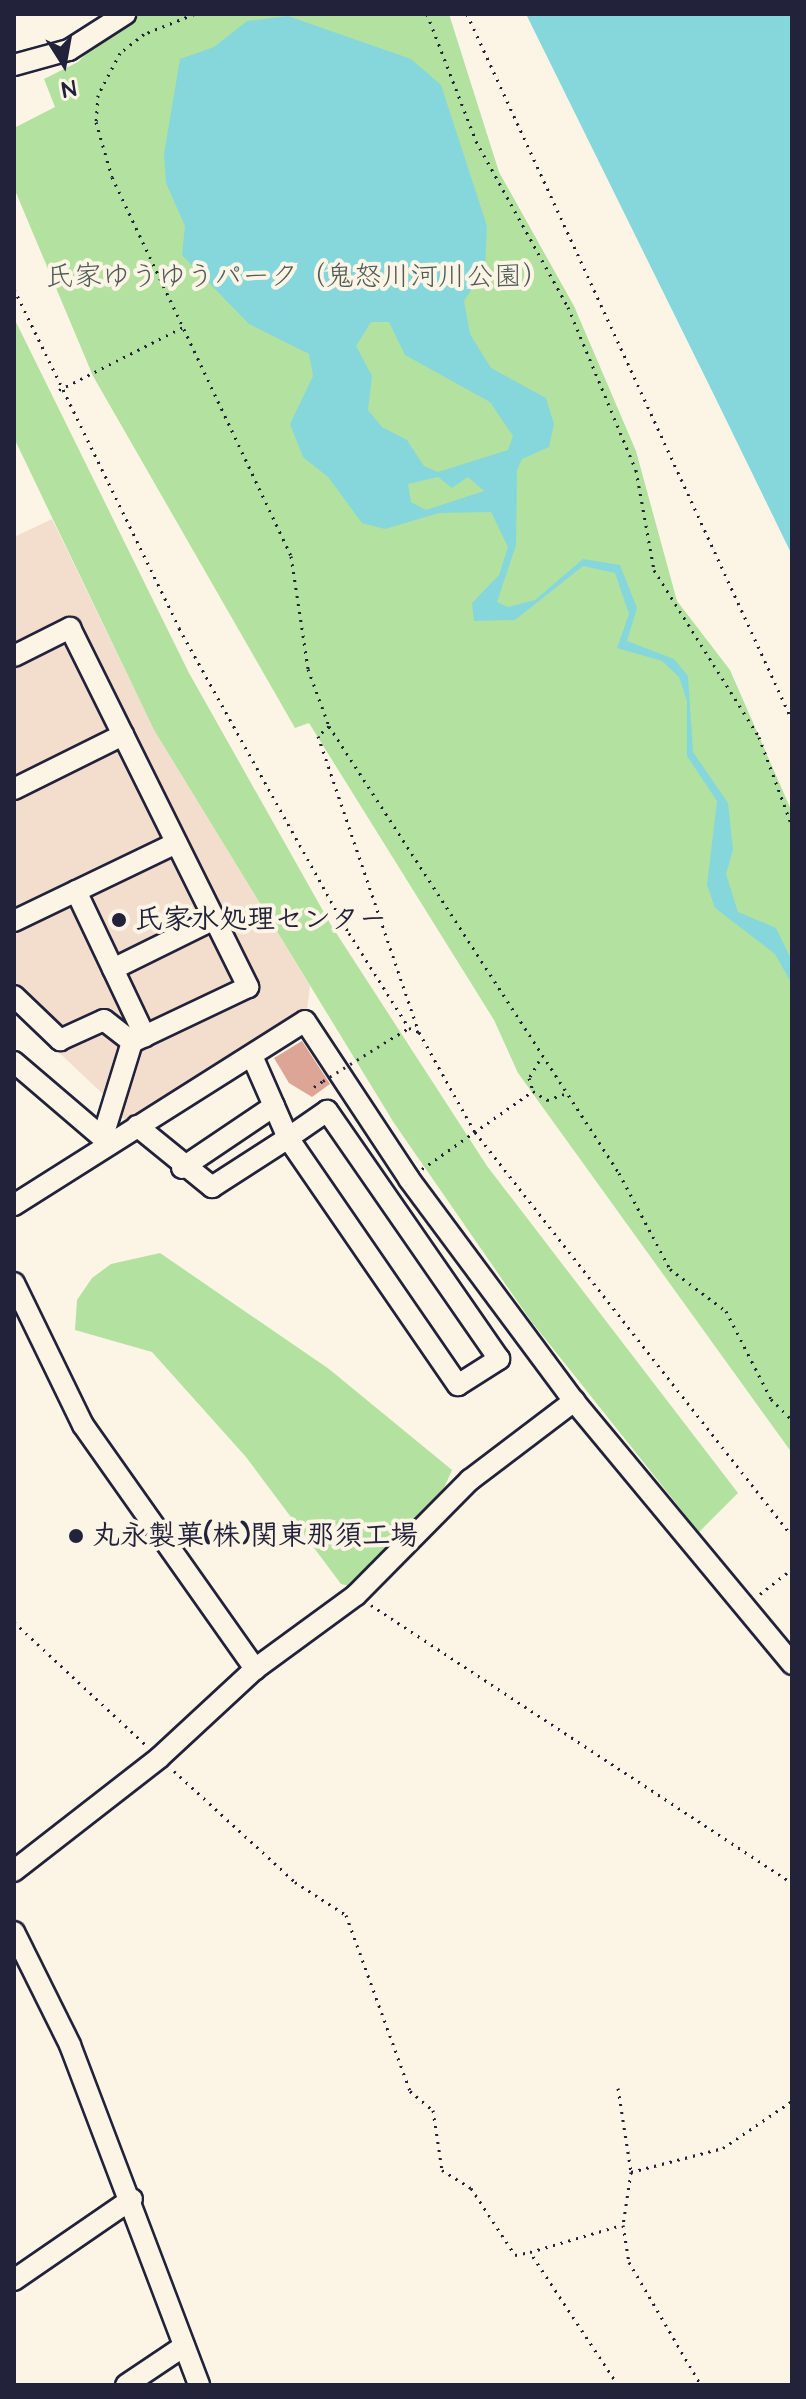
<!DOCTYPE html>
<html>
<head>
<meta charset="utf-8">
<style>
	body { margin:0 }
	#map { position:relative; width:806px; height:2399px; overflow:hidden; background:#fcf5e5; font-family:"Architects Daughter","Klee One",sans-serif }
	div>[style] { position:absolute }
	.built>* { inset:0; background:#f3ddcd }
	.green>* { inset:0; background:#b3e19f }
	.water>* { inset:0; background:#86d7dc }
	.building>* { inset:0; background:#dda596 }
	.path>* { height:3px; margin-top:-1.5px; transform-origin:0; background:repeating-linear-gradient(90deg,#22223b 0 2px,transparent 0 8px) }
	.roads { filter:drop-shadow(2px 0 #22223b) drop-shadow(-2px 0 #22223b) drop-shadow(0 2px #22223b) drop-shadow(0 -2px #22223b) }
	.minor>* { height:20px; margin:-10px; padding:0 10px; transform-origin:10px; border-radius:10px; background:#fcf5e5 }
	.path-bridge>* { height:3px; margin-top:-1.5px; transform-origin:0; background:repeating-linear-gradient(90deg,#22223b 0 2px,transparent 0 8px) }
	.dots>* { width:22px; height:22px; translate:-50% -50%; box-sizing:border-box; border:4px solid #fcf5e5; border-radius:50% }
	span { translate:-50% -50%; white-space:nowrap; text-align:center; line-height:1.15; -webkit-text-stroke:8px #fcf5e5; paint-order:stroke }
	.park-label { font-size:28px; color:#4e5b59 }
	.poi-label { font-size:28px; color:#22223b; font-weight:700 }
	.left { translate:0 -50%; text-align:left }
	.frame { position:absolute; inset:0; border:16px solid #22223b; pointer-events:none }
	.north { position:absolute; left:24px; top:24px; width:80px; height:80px; -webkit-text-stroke:6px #fcf5e5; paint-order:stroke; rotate:169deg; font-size:22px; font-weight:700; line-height:32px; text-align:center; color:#22223b }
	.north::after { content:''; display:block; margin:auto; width:28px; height:36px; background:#22223b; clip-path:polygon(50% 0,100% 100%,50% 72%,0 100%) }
</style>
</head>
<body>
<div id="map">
	<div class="built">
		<i style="clip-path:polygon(52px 519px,154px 730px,310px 986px,307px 1010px,125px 1119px,102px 1110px,105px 1096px,14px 1010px,14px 537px)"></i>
	</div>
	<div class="green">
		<i style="clip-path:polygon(138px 14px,449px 14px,499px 172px,574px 306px,636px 451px,677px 601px,730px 670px,792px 812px,792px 1453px,518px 1073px,494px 1020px,309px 723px,295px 728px,93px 376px,14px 188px,14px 128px,55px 107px,44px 79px,78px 62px,115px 24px)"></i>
		<i style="clip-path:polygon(14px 318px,189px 673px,331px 925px,487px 1166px,738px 1493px,699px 1532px,531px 1321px,394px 1123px,154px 730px,14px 438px)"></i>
		<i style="clip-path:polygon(160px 1253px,329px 1369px,452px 1470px,444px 1488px,353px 1587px,341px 1584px,246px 1457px,152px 1352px,75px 1330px,77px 1300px,92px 1278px,111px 1264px)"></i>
	</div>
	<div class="water">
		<i style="clip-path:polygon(526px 14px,792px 14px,792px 555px,714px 395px)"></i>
		<i style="clip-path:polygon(evenodd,288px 16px,411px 59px,441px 85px,487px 226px,485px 269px,464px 301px,470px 334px,491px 368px,546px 398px,554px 424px,549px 447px,522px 459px,517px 470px,516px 545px,497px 602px,508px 607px,535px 600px,583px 559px,620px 565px,637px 608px,627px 641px,674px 659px,688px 676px,693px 752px,728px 803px,733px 850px,726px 874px,738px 912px,776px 928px,792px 961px,792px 984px,775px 954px,715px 908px,707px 885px,717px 801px,687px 756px,687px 701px,679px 677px,662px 661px,617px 648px,629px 614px,615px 573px,583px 566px,515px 620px,474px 621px,472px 603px,499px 575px,508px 547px,491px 512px,439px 513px,385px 529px,362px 523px,328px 477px,303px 457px,290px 424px,313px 376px,309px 354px,249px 324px,182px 255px,185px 226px,166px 183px,164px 154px,180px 59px,214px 47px,247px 21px,288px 16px,371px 322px,389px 322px,405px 355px,490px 402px,513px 436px,508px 450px,438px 472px,424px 466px,407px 440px,382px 427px,368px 410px,372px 376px,356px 346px,371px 322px,288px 16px,438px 477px,452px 488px,468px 477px,484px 491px,426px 510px,411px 502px,408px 484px,438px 477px)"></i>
	</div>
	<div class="building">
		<i style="clip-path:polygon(302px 1041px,330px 1084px,312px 1097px,289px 1083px,274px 1058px)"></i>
	</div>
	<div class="path">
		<i style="left:194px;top:14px;width:54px;rotate:158.2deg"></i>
		<i style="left:144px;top:34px;width:31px;rotate:142deg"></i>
		<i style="left:120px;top:53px;width:47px;rotate:117.6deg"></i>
		<i style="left:98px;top:95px;width:27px;rotate:94deg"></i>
		<i style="left:96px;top:122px;width:57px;rotate:73.8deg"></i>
		<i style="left:112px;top:177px;width:419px;rotate:64.7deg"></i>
		<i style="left:291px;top:556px;width:114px;rotate:81.4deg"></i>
		<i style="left:308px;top:669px;width:61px;rotate:69.8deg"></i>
		<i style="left:329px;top:726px;width:533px;rotate:57.03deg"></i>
		<i style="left:619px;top:1173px;width:109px;rotate:62deg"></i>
		<i style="left:670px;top:1269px;width:70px;rotate:36.9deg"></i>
		<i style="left:726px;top:1311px;width:99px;rotate:62.9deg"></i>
		<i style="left:771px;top:1399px;width:30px;rotate:45deg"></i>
		<i style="left:427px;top:14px;width:136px;rotate:68.9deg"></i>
		<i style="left:476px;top:141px;width:190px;rotate:61deg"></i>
		<i style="left:568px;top:307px;width:177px;rotate:67.4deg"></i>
		<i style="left:636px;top:470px;width:102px;rotate:79.8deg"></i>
		<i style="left:654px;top:570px;width:197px;rotate:57.8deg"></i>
		<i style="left:759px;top:737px;width:95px;rotate:69.7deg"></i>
		<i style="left:467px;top:14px;width:777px;rotate:65.28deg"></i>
		<i style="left:14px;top:289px;width:377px;rotate:64deg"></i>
		<i style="left:179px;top:628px;width:349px;rotate:60.9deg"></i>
		<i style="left:349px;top:933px;width:112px;rotate:57.7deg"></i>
		<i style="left:409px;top:1028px;width:11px;rotate:22deg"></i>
		<i style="left:419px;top:1032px;width:115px;rotate:60.8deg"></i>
		<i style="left:475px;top:1132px;width:514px;rotate:51.88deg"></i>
		<i style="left:59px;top:390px;width:139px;rotate:-26.9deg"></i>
		<i style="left:329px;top:726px;width:15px;rotate:138deg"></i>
		<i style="left:318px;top:736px;width:313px;rotate:71.2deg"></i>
		<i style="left:384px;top:1043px;width:29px;rotate:-31deg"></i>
		<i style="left:539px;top:1061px;width:20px;rotate:120deg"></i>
		<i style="left:529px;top:1078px;width:14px;rotate:73deg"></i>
		<i style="left:533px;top:1091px;width:17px;rotate:33deg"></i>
		<i style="left:547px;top:1100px;width:18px;rotate:-19deg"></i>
		<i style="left:314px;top:1087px;width:11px;rotate:-34deg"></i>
		<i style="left:422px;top:1169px;width:136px;rotate:-35.1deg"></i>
		<i style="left:760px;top:1594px;width:41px;rotate:-38deg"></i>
		<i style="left:371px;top:1605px;width:505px;rotate:33.44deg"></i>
		<i style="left:14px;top:1622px;width:179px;rotate:43deg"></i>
		<i style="left:174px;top:1771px;width:164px;rotate:42.5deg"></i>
		<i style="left:295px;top:1882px;width:61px;rotate:32.9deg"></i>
		<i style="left:346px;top:1915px;width:187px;rotate:70deg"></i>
		<i style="left:410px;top:2091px;width:30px;rotate:40deg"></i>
		<i style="left:433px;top:2110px;width:61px;rotate:81.5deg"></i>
		<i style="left:442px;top:2170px;width:34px;rotate:32deg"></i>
		<i style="left:471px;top:2188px;width:80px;rotate:56.7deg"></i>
		<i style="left:515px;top:2255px;width:15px;rotate:-11deg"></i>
		<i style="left:618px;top:2088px;width:85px;rotate:81.2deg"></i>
		<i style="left:631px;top:2172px;width:54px;rotate:98.6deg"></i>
		<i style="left:623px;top:2225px;width:37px;rotate:81deg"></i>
		<i style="left:629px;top:2262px;width:143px;rotate:59.7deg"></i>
		<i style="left:631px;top:2172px;width:95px;rotate:-14.6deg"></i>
		<i style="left:723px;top:2148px;width:83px;rotate:-34.3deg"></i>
		<i style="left:618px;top:2385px;width:159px;rotate:-123.5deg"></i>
		<i style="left:530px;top:2252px;width:96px;rotate:-16.4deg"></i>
	</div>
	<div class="roads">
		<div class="minor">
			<i style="left:14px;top:65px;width:57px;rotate:-15.3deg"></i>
			<i style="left:69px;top:50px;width:67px;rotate:-32.7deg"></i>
			<i style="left:14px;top:656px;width:63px;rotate:-26.6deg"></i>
			<i style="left:70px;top:628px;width:401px;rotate:63.6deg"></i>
			<i style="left:248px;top:987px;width:128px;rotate:154.6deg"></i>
			<i style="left:132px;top:1042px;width:98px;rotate:107.1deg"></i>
			<i style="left:14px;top:789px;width:122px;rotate:-26.4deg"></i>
			<i style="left:76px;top:891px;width:161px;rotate:64.6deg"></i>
			<i style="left:14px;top:921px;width:180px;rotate:-25.7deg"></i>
			<i style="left:113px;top:969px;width:113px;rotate:-26.3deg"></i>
			<i style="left:14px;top:996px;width:64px;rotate:43.7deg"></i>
			<i style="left:60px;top:1040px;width:48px;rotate:-24.4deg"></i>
			<i style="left:104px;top:1020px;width:36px;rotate:38deg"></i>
			<i style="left:14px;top:1062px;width:126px;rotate:40.5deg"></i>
			<i style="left:137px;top:1126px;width:97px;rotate:39.1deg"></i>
			<i style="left:212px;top:1187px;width:90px;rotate:-32.8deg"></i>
			<i style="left:288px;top:1138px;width:300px;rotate:55.5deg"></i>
			<i style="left:458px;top:1385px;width:49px;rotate:-32.4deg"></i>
			<i style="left:499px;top:1359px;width:302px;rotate:-124.7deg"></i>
			<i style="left:327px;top:1111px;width:47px;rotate:145.3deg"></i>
			<i style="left:288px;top:1138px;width:90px;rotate:-113.7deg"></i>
			<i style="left:182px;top:1168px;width:111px;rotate:-34deg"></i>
			<i style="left:14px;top:1205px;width:344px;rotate:-32.3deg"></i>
			<i style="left:305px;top:1021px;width:189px;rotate:56.6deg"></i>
			<i style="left:409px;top:1179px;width:277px;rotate:53.4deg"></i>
			<i style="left:574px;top:1401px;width:342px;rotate:50.3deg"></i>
			<i style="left:14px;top:1283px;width:158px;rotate:64.1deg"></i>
			<i style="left:83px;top:1425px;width:299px;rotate:54.8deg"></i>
			<i style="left:255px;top:1669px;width:131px;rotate:137.2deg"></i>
			<i style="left:159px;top:1758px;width:184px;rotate:142.1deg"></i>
			<i style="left:255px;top:1669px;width:125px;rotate:-36.2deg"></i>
			<i style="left:356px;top:1595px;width:162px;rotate:-45.3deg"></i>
			<i style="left:470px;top:1480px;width:131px;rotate:-37.2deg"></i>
			<i style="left:14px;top:1932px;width:126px;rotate:63.6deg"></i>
			<i style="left:70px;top:2045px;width:364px;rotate:69.2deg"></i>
			<i style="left:14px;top:2280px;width:143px;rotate:-34.5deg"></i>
			<i style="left:126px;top:2385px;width:70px;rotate:-33.9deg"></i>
		</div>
	</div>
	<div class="path-bridge">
		<i style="left:323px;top:1081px;width:72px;rotate:-31.9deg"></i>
	</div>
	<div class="dots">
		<i style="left:119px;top:920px;background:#22223b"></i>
		<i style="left:76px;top:1536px;background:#22223b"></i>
	</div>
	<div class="park-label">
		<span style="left:298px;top:277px">氏家ゆうゆうパーク（鬼怒川河川公園）</span>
	</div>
	<div class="poi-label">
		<span class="left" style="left:135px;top:920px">氏家水処理センター</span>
		<span class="left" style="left:92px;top:1536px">丸永製菓(株)関東那須工場</span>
	</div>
	<div class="frame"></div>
	<div class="north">N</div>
</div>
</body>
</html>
